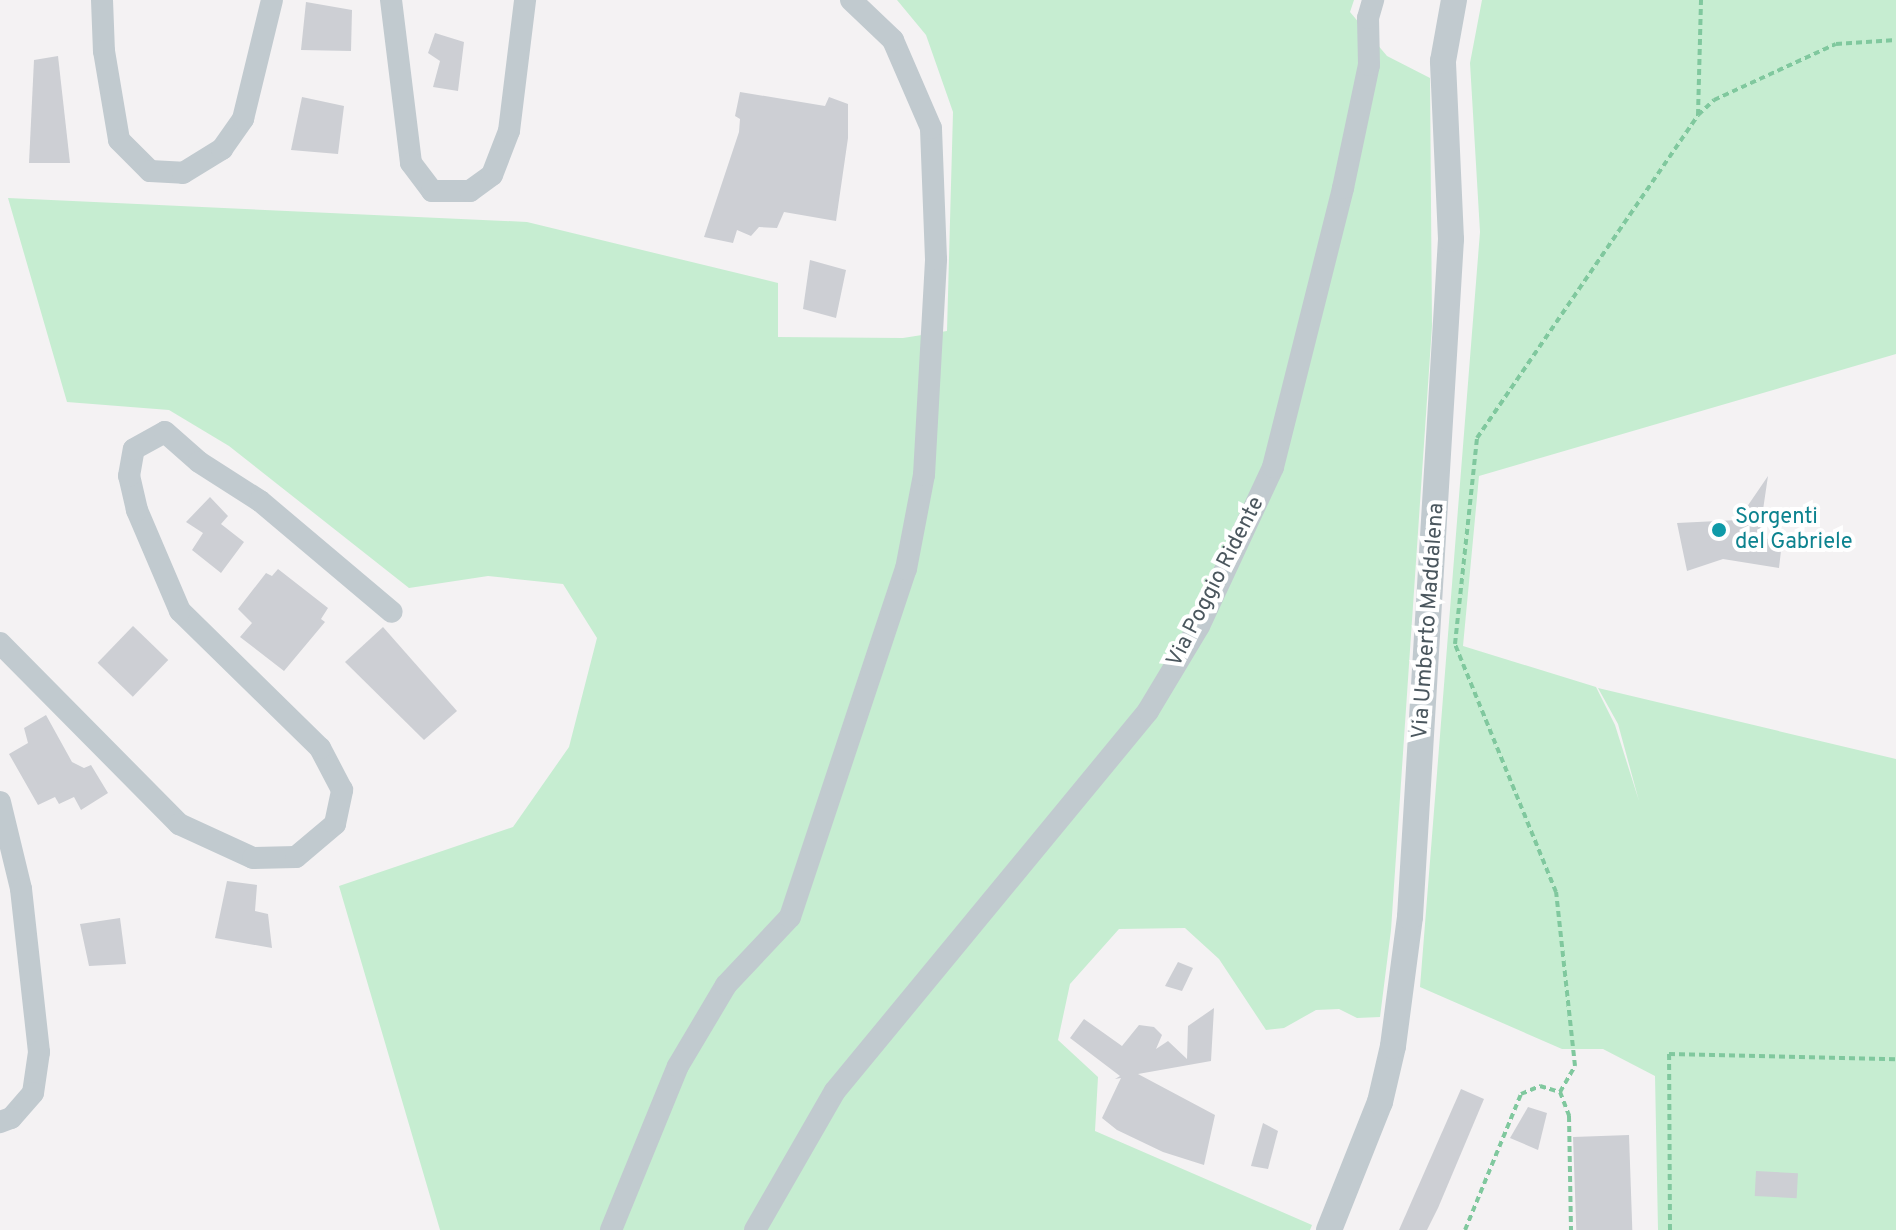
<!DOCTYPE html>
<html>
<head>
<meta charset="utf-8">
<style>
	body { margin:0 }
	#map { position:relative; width:1896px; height:1230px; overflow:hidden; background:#f4f2f3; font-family:Overpass,sans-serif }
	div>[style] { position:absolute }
	.green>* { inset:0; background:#c6edd1 }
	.building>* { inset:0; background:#cdcfd4; transform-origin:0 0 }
	.path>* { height:4px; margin-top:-2px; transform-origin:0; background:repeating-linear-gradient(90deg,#80c89e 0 6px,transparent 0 10px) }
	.minor>* { height:22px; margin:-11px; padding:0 11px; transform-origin:11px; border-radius:11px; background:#c1cacf }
	.tertiary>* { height:26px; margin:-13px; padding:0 13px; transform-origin:13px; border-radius:13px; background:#c1cacf }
	.dots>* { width:22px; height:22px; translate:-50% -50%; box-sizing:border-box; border:4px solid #fff; border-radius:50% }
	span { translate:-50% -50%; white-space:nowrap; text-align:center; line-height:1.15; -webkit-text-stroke:8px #fff; paint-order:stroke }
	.culture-label { font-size:22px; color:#0d838f }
	.left { translate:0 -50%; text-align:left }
	.street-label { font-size:22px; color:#4b575e }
</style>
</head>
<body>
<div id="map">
	<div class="green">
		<i style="clip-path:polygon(897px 0,1354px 0,1350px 12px,1387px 56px,1430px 78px,1432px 326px,1391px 930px,1380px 1017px,1357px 1018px,1339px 1009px,1316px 1010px,1284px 1028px,1266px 1030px,1219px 959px,1185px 928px,1119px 929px,1070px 984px,1058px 1040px,1098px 1077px,1095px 1131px,1312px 1225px,1310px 1230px,440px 1230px,339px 886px,513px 827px,569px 747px,597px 638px,563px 584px,488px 576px,409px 588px,229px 446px,169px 410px,67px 402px,8px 198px,527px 222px,778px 283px,778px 337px,903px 338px,947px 331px,953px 112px,926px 35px)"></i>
		<i style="clip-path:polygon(1482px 0,1896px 0,1896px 354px,1479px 476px,1463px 646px,1596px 687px,1615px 725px,1639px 801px,1618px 724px,1598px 688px,1896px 759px,1896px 1230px,1658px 1230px,1655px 1076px,1603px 1049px,1562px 1049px,1420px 987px,1480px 232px,1470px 63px)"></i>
	</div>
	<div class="building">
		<i style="clip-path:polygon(306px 2px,352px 10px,351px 51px,301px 50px)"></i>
		<i style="clip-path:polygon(435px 33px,464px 42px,458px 91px,433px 87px,440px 61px,428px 53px)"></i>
		<i style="clip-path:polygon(58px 56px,70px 163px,29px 163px,34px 60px)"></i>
		<i style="clip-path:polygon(740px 92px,825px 106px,829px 97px,848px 104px,848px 138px,836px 221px,784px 212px,777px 228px,759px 227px,751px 236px,737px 230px,733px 243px,704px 237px,739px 132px,740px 119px,735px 116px)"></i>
		<i style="clip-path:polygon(302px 97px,344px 106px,338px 154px,291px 150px)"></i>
		<i style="clip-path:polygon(810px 260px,846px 270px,836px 318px,803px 309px)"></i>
		<i style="clip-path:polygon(1768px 476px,1759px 537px,1782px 542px,1779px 568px,1723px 559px,1687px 571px,1677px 523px,1738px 520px)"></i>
		<i style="clip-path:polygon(210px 497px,228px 516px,221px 524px,244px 542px,221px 573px,192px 550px,203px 533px,186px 522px)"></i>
		<i style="clip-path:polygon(278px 569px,328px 608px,321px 619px,325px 622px,284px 671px,240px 637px,252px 623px,238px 609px,266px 573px,272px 576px)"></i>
		<i style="left:133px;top:626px;width:49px;height:51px;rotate:44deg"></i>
		<i style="clip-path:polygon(383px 627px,457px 711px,424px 740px,345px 662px)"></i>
		<i style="clip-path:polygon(46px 715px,72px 762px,84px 768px,91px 765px,108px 793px,81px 810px,74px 797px,59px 804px,55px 797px,38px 805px,9px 754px,28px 743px,24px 728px)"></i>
		<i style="clip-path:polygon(227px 881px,257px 885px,255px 911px,268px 914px,272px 948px,215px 938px)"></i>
		<i style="clip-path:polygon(120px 918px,126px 964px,89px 966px,80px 924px)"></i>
		<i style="clip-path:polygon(1178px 962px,1193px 968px,1182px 991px,1165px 986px)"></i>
		<i style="clip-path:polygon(1214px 1008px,1211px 1061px,1138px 1074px,1215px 1115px,1204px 1165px,1163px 1152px,1117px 1130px,1102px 1118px,1121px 1078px,1115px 1079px,1120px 1076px,1070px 1038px,1084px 1019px,1122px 1046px,1139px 1025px,1154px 1027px,1162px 1035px,1156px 1049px,1168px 1041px,1187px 1059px,1188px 1026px)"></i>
		<i style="clip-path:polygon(1461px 1089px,1484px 1099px,1438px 1208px,1427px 1230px,1399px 1230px)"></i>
		<i style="clip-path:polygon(1528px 1107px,1547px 1113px,1538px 1150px,1510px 1138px)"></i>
		<i style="clip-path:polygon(1263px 1123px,1278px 1131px,1268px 1169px,1251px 1166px)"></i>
		<i style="left:1629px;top:1135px;width:95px;height:56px;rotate:88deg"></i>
		<i style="left:1756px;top:1171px;width:42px;height:25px;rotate:3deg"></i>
	</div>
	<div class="path">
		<i style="left:1698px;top:115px;width:22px;rotate:-43deg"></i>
		<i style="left:1714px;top:100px;width:134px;rotate:-24.7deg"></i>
		<i style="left:1836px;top:44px;width:60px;rotate:-3.8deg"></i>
		<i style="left:1560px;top:1092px;width:26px;rotate:69deg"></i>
		<i style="left:1569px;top:1116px;width:114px;rotate:89deg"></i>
		<i style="left:1465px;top:1230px;width:147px;rotate:-67.6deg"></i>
		<i style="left:1521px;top:1094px;width:21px;rotate:-23deg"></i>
		<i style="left:1540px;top:1086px;width:21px;rotate:17deg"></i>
		<i style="left:1560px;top:1092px;width:30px;rotate:-60deg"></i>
		<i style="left:1575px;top:1066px;width:175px;rotate:-96.2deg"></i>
		<i style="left:1556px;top:892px;width:268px;rotate:-112.2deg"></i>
		<i style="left:1455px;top:644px;width:207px;rotate:-83.9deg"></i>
		<i style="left:1477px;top:438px;width:391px;rotate:-55.6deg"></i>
		<i style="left:1698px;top:115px;width:115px;rotate:-88.5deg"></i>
		<i style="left:1670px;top:1230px;width:176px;rotate:-90.3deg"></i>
		<i style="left:1669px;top:1054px;width:227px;rotate:1.3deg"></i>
	</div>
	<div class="minor">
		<i style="left:102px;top:0;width:51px;rotate:87.8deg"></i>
		<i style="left:104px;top:51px;width:90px;rotate:80.4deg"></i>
		<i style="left:119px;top:140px;width:44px;rotate:45deg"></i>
		<i style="left:150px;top:171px;width:33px;rotate:3deg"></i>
		<i style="left:183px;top:173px;width:46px;rotate:-31.6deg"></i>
		<i style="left:222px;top:149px;width:37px;rotate:-55deg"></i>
		<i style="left:243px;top:119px;width:122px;rotate:-76.3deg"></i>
		<i style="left:391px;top:0;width:164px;rotate:83deg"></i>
		<i style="left:411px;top:163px;width:35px;rotate:53deg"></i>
		<i style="left:432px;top:191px;width:38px"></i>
		<i style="left:470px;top:191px;width:27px;rotate:-36deg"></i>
		<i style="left:492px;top:175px;width:47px;rotate:-68.9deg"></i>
		<i style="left:509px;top:131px;width:132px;rotate:-83deg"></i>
		<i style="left:0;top:643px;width:255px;rotate:45.3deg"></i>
		<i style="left:179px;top:824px;width:81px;rotate:24.7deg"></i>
		<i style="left:253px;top:858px;width:43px;rotate:-1.3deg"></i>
		<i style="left:296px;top:857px;width:51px;rotate:-40.2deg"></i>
		<i style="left:335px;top:824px;width:35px;rotate:-78deg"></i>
		<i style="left:342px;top:790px;width:47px;rotate:-117.6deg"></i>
		<i style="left:320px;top:748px;width:196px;rotate:-135.6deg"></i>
		<i style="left:180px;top:611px;width:110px;rotate:-113.1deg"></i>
		<i style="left:137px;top:510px;width:35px;rotate:-103deg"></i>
		<i style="left:129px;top:476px;width:27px;rotate:-80deg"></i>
		<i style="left:134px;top:449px;width:35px;rotate:-29deg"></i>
		<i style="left:165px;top:432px;width:45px;rotate:41.4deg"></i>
		<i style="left:199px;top:462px;width:72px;rotate:32.6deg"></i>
		<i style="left:260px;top:501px;width:172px;rotate:40.1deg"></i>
		<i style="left:0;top:802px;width:89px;rotate:76.4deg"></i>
		<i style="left:21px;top:889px;width:164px;rotate:83.7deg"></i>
		<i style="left:39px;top:1052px;width:41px;rotate:98.3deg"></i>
		<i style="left:33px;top:1093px;width:33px;rotate:131deg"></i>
		<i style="left:11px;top:1118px;width:12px;rotate:160deg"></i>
		<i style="left:611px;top:1230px;width:177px;rotate:-67.8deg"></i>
		<i style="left:678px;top:1066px;width:94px;rotate:-59.3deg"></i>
		<i style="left:726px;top:985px;width:93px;rotate:-46.7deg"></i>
		<i style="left:790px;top:917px;width:367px;rotate:-71.6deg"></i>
		<i style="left:906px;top:569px;width:96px;rotate:-79.2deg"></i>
		<i style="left:924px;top:475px;width:216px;rotate:-86.8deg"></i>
		<i style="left:936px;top:259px;width:131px;rotate:-92.2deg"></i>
		<i style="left:931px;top:128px;width:96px;rotate:-113.4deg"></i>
		<i style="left:893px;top:40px;width:58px;rotate:-136.4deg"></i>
		<i style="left:755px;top:1230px;width:160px;rotate:-60.1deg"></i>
		<i style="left:835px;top:1091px;width:492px;rotate:-50.5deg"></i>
		<i style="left:1148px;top:711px;width:99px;rotate:-59deg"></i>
		<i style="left:1199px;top:626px;width:175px;rotate:-65deg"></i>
		<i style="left:1273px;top:467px;width:288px;rotate:-75.9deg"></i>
		<i style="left:1343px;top:188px;width:126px;rotate:-78.1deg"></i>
		<i style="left:1369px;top:65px;width:47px;rotate:-91.2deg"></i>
		<i style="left:1368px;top:18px;width:19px;rotate:-74deg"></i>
	</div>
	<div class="tertiary">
		<i style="left:1329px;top:1230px;width:138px;rotate:-68.3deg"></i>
		<i style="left:1380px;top:1102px;width:57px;rotate:-76.9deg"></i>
		<i style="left:1393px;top:1046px;width:130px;rotate:-82.5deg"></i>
		<i style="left:1410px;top:917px;width:679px;rotate:-86.54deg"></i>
		<i style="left:1451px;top:239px;width:178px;rotate:-92.6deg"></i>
		<i style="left:1443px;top:61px;width:62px;rotate:-79.8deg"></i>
	</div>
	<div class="dots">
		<i style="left:1719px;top:530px;background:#0f9aa8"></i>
	</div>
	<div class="culture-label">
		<span class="left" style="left:1735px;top:530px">Sorgenti<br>del Gabriele</span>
	</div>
	<div class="street-label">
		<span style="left:1216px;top:582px;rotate:-63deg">Via Poggio Ridente</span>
		<span style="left:1429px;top:621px;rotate:-86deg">Via Umberto Maddalena</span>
	</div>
</div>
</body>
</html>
